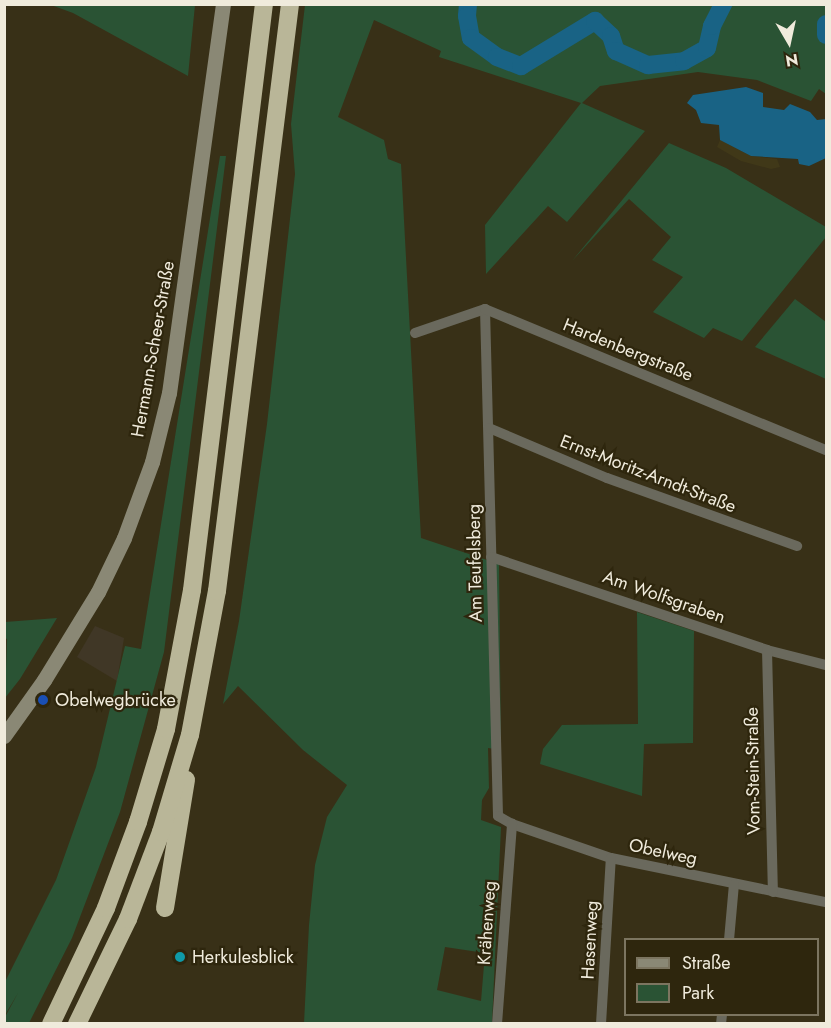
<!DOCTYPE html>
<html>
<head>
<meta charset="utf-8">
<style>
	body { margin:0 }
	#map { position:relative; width:831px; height:1028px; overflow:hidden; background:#383017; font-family:Jost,sans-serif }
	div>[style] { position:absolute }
	.industrial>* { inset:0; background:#403726 }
	.green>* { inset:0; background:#2a5334 }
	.sand>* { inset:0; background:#403818 }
	.water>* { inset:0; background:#196385 }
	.river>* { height:18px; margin:-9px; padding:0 9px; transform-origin:9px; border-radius:9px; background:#196385 }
	.minor>* { height:10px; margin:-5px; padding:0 5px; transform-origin:5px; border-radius:5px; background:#6a695d }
	.secondary>* { height:15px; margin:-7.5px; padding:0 7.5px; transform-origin:7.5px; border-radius:7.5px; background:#8a8875 }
	.motorway>* { height:18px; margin:-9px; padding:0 9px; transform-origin:9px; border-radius:9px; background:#b9b698 }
	.dots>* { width:16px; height:16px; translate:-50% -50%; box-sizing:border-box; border:3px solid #2e260d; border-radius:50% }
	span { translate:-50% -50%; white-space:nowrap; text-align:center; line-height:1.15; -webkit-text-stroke:4.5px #2e260d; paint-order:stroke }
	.street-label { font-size:18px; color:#f0ebdc }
	.poi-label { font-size:18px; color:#f0ebdc }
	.left { translate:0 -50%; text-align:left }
	.frame { position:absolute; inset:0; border:6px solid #f0ebdc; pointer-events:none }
	.legend { position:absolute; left:624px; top:938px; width:195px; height:78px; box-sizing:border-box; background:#2e260d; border:2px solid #7c7560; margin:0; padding:8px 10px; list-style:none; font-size:18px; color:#f0ebdc }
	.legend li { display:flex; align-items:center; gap:12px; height:30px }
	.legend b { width:30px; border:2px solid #7c7560 }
	.north { position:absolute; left:759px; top:12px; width:60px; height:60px; -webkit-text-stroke:4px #2e260d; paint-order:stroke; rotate:171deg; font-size:16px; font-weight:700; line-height:24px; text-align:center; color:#f0ebdc }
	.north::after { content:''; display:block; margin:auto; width:21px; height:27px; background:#f0ebdc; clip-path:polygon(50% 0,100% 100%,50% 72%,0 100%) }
</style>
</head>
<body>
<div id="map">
	<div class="industrial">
		<i style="clip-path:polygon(95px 626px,124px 638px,117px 681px,77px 657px)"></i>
	</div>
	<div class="green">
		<i style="clip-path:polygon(51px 5px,195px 5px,188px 76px,73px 13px)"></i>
		<i style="clip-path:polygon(evenodd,305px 5px,826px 5px,826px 94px,819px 89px,811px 101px,757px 80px,698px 72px,600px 86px,582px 103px,645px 131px,567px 222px,548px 206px,486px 274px,485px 225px,581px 103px,439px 57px,441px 51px,374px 20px,338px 117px,384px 140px,388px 159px,401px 164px,421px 538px,499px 564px,501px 750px,488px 748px,489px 788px,482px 800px,481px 820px,501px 827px,492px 1023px,304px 1023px,309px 925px,315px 865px,327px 817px,347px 785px,303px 750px,238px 686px,223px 704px,239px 621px,267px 424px,295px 174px,291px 124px,305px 5px,445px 947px,485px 953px,481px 1001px,437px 990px,445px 947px)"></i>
		<i style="clip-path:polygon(669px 143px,726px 168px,826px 227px,826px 237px,742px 341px,713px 328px,704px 338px,653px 312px,683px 277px,652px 260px,671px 237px,629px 199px,572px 261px)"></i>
		<i style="clip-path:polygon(220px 156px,226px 156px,164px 652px,120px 812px,72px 938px,29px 1023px,5px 1023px,5px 1017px,18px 993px,5px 1015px,5px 982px,56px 880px,96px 767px,125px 646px,141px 649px)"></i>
		<i style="clip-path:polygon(795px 299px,826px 322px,826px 379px,755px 347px)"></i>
		<i style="clip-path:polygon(637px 612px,694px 631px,693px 743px,644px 744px,642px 796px,540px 764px,543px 749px,562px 725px,638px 724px)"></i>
		<i style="clip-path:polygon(57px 618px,20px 679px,5px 698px,7px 639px,5px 638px,5px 622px)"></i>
	</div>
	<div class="sand">
		<i style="clip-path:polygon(720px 140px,751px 156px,777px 159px,780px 167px,771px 169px,741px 161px,717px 147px)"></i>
	</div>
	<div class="water">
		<i style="clip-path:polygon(746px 87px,763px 93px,763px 107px,784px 110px,790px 104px,810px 112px,817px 120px,826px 119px,826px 158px,809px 166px,799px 164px,798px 159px,751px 156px,720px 140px,719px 125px,701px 123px,696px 110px,687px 103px,693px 95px)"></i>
	</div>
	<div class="river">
		<i style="left:468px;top:4px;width:12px;rotate:95deg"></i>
		<i style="left:467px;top:16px;width:22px;rotate:80deg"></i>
		<i style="left:471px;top:38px;width:32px;rotate:36deg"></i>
		<i style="left:497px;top:57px;width:26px;rotate:21deg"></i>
		<i style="left:521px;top:66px;width:87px;rotate:-31.3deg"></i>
		<i style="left:595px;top:21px;width:22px;rotate:43deg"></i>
		<i style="left:611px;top:36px;width:16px;rotate:72deg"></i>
		<i style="left:616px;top:51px;width:35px;rotate:24deg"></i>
		<i style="left:648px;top:65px;width:36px;rotate:-6deg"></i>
		<i style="left:684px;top:61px;width:26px;rotate:-29deg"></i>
		<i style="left:707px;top:48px;width:23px;rotate:-77deg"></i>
		<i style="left:712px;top:26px;width:25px;rotate:-63deg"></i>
		<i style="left:826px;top:24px;width:11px;rotate:90deg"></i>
	</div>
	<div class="minor">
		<i style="left:485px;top:309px;width:507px;rotate:88.53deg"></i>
		<i style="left:498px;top:816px;width:16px;rotate:30deg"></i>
		<i style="left:512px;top:824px;width:105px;rotate:19deg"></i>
		<i style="left:611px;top:858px;width:219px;rotate:11.6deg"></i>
		<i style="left:415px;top:333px;width:74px;rotate:-18.9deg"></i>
		<i style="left:485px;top:309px;width:369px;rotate:22.5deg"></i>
		<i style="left:489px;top:428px;width:128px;rotate:23deg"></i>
		<i style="left:607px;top:478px;width:202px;rotate:19.7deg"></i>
		<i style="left:491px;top:557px;width:291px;rotate:18.6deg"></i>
		<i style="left:767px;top:650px;width:61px;rotate:14.3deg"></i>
		<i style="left:767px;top:650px;width:242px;rotate:88.6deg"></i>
		<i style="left:729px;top:940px;width:56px;rotate:-84.9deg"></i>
		<i style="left:497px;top:1024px;width:201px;rotate:-85.7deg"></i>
		<i style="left:601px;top:1024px;width:166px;rotate:-86.6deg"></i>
		<i style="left:721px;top:1024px;width:10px;rotate:-84deg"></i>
	</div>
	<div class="secondary">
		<i style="left:4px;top:736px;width:69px;rotate:-54.5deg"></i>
		<i style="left:44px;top:680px;width:103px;rotate:-58.5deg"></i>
		<i style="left:98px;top:592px;width:60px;rotate:-64.3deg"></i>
		<i style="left:124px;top:538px;width:81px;rotate:-69.8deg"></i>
		<i style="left:152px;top:462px;width:71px;rotate:-76.2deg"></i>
		<i style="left:169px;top:393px;width:393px;rotate:-82.1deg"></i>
	</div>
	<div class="motorway">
		<i style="left:165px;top:908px;width:130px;rotate:-80.7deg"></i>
		<i style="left:51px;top:1024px;width:128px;rotate:-64.6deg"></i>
		<i style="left:106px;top:908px;width:92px;rotate:-69.6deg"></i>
		<i style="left:138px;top:822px;width:97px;rotate:-73.2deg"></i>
		<i style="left:166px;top:729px;width:141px;rotate:-79.4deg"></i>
		<i style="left:192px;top:590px;width:590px;rotate:-83deg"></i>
		<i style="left:77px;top:1024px;width:117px;rotate:-64.1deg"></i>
		<i style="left:128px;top:919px;width:93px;rotate:-69.2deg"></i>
		<i style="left:161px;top:832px;width:101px;rotate:-73.4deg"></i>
		<i style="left:190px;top:735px;width:147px;rotate:-79.4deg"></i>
		<i style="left:217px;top:591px;width:592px;rotate:-82.91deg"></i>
	</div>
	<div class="dots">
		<i style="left:43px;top:700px;background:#1a4fb4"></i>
		<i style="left:180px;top:957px;background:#0f9aa8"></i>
	</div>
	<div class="street-label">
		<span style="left:153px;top:349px;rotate:-80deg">Hermann-Scheer-Straße</span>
		<span style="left:628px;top:350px;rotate:22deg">Hardenbergstraße</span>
		<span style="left:648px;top:474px;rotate:21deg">Ernst-Moritz-Arndt-Straße</span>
		<span style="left:475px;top:563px;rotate:-91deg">Am Teufelsberg</span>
		<span style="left:664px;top:597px;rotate:19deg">Am Wolfsgraben</span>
		<span style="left:753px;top:771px;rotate:-91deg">Vom-Stein-Straße</span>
		<span style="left:663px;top:852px;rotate:12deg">Obelweg</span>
		<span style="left:487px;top:923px;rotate:-86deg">Krähenweg</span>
		<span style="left:590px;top:940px;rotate:-87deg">Hasenweg</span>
	</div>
	<div class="poi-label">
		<span class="left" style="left:55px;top:700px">Obelwegbrücke</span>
		<span class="left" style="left:192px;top:957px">Herkulesblick</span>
	</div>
	<div class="frame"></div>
	<ul class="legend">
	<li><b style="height:8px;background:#8a8875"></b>Straße</li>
	<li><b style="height:16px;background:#2a5334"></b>Park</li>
	</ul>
	<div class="north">N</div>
</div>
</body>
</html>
